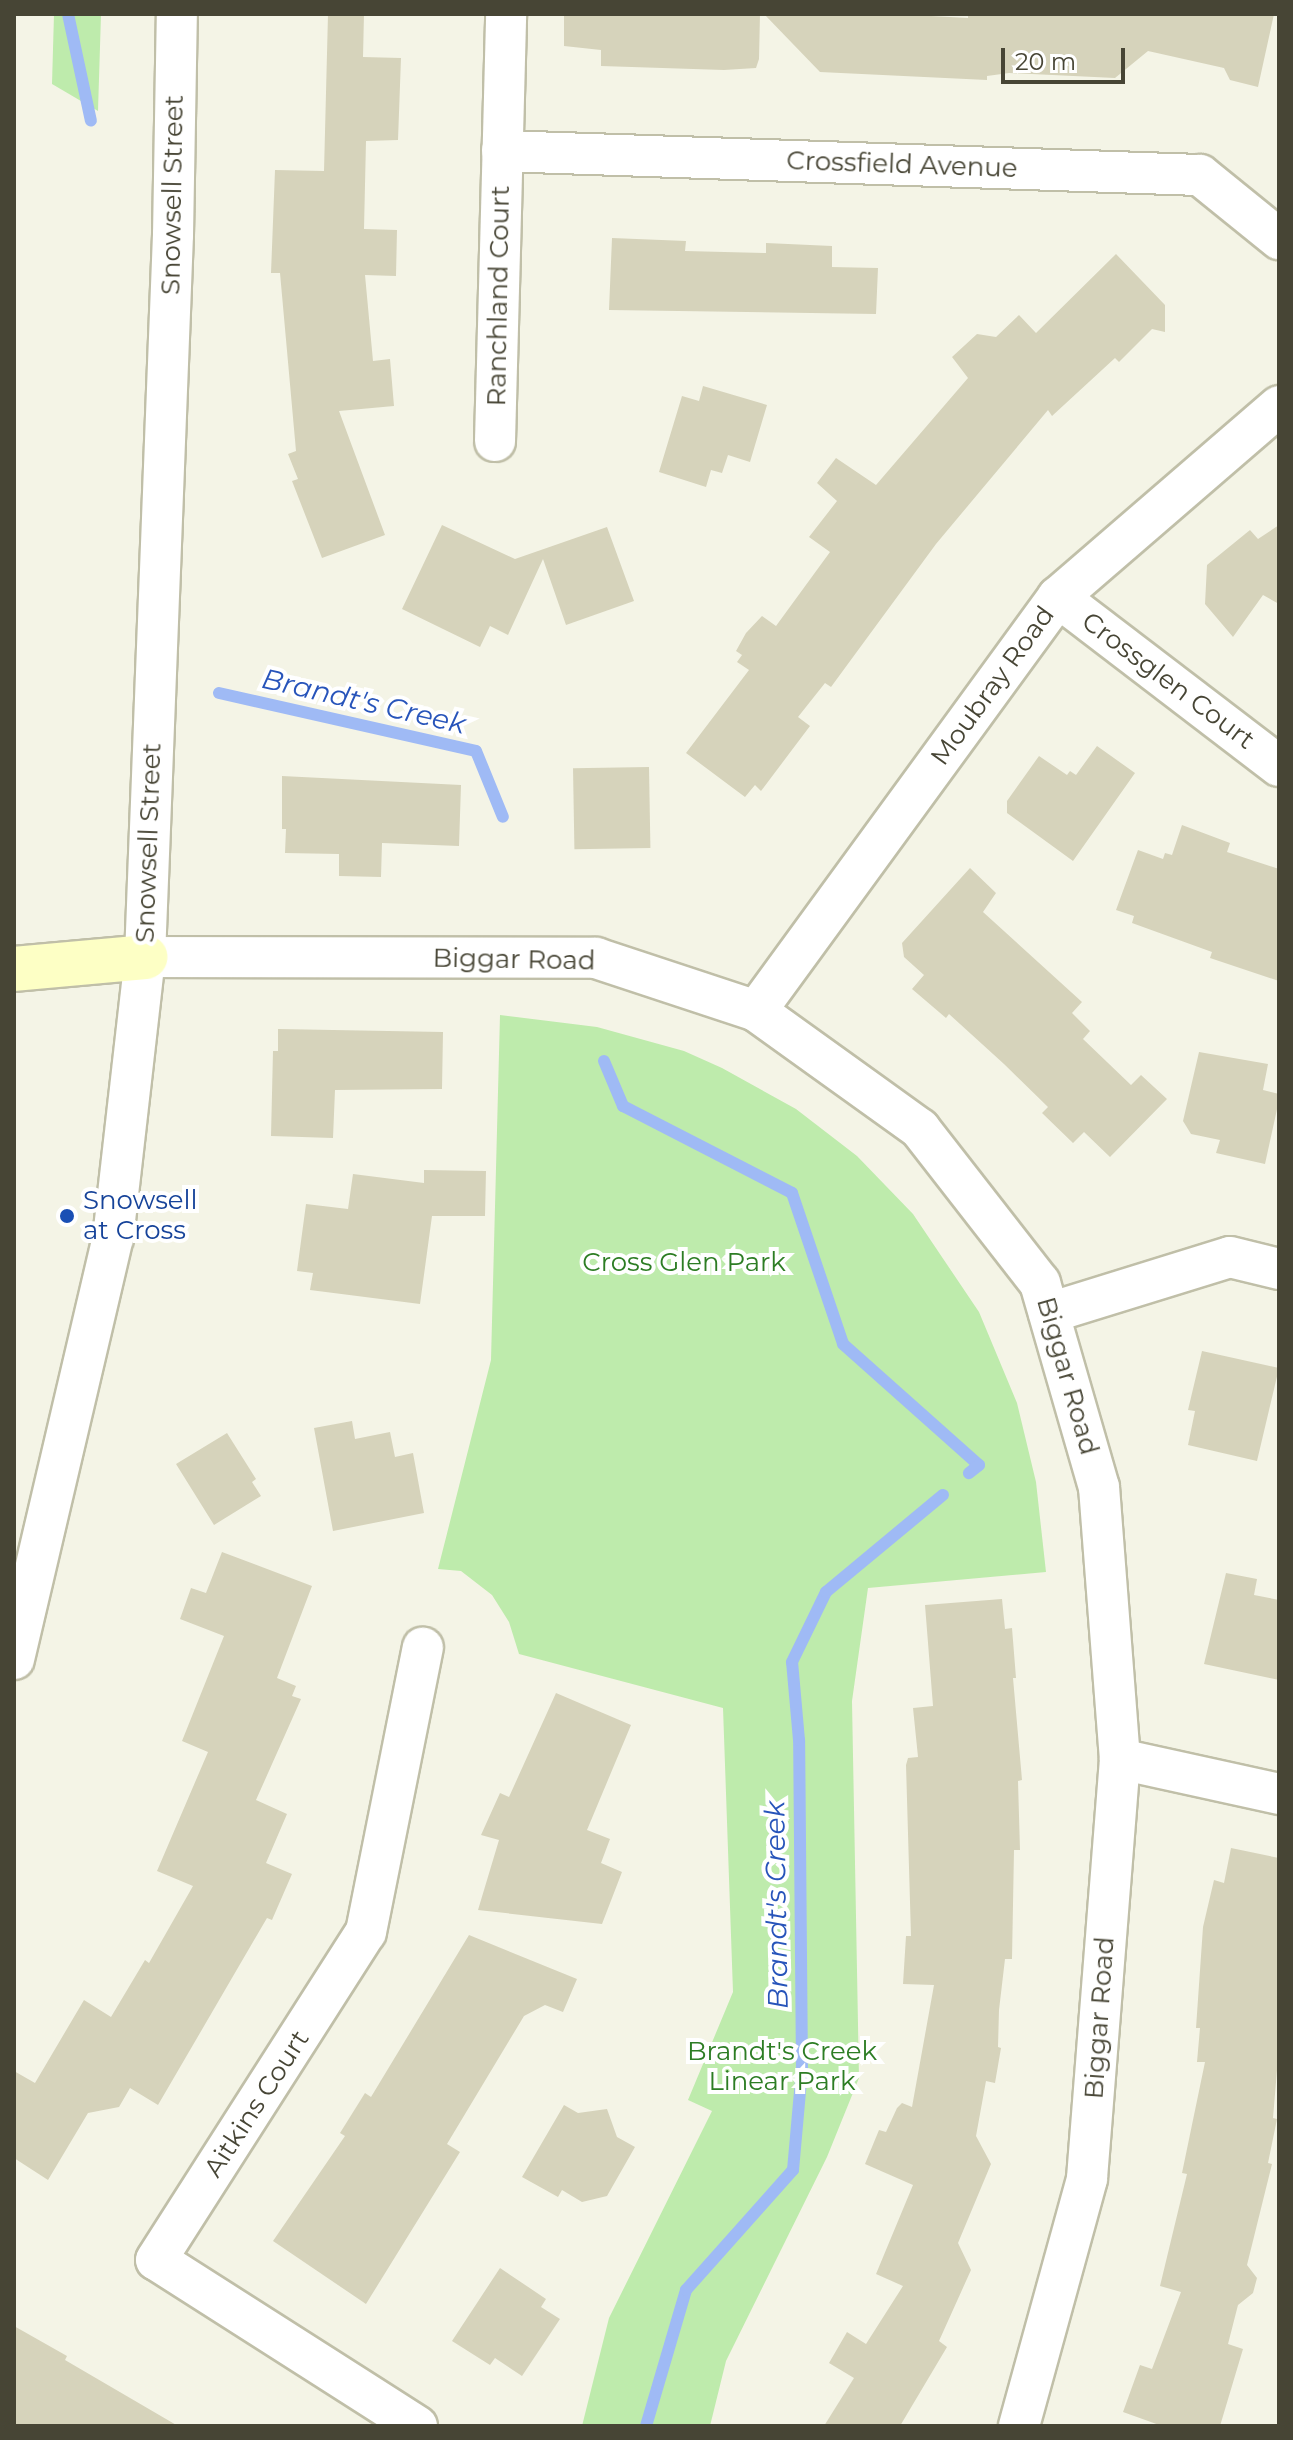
<!DOCTYPE html>
<html>
<head>
<meta charset="utf-8">
<style>
	body { margin:0 }
	#map { position:relative; width:1293px; height:2440px; overflow:hidden; background:#f4f4e6; font-family:Montserrat,sans-serif }
	div>[style] { position:absolute }
	.green>* { inset:0; background:#beebac }
	.stream>* { height:12px; margin:-6px; padding:0 6px; transform-origin:6px; border-radius:6px; background:#9fbaf5 }
	.building>* { inset:0; background:#d6d3bb; transform-origin:0 0 }
	.roads { filter:drop-shadow(2px 0 #c0bfa8) drop-shadow(-2px 0 #c0bfa8) drop-shadow(0 2px #c0bfa8) drop-shadow(0 -2px #c0bfa8) }
	.street>* { height:40px; margin:-20px; padding:0 20px; transform-origin:20px; border-radius:20px; background:#fff }
	.secondary>* { height:44px; margin:-22px; padding:0 22px; transform-origin:22px; border-radius:22px; background:#fdffc5 }
	.dots>* { width:22px; height:22px; translate:-50% -50%; box-sizing:border-box; border:4px solid #fff; border-radius:50% }
	span { translate:-50% -50%; white-space:nowrap; text-align:center; line-height:1.15; -webkit-text-stroke:8px #fff; paint-order:stroke }
	.street-label { font-size:26px; color:#474535 }
	.transit-label { font-size:26px; color:#164399 }
	.left { translate:0 -50%; text-align:left }
	.park-label { font-size:26px; color:#2d7d24 }
	.water-label { font-size:28px; color:#2754ba; font-style:italic }
	.frame { position:absolute; inset:0; border:16px solid #474535; pointer-events:none }
	.scale { position:absolute; left:1001px; top:48px; width:124px; height:36px; box-sizing:border-box; border:4px solid #474535; border-top:0; padding-left:10px; font-size:24px; line-height:28px; white-space:nowrap; color:#474535; -webkit-text-stroke:6px #fff; paint-order:stroke }
</style>
</head>
<body>
<div id="map">
	<div class="green">
		<i style="clip-path:polygon(54px 14px,101px 14px,98px 111px,52px 84px)"></i>
		<i style="clip-path:polygon(500px 1015px,597px 1027px,684px 1051px,722px 1068px,796px 1109px,857px 1156px,913px 1214px,979px 1312px,1017px 1403px,1036px 1482px,1046px 1572px,868px 1588px,852px 1701px,859px 2078px,827px 2157px,726px 2361px,710px 2426px,582px 2426px,609px 2318px,712px 2111px,688px 2100px,733px 1992px,723px 1708px,519px 1654px,509px 1622px,492px 1595px,461px 1571px,438px 1569px,491px 1360px)"></i>
	</div>
	<div class="stream">
		<i style="left:68px;top:14px;width:109px;rotate:77.9deg"></i>
		<i style="left:219px;top:693px;width:263px;rotate:12.7deg"></i>
		<i style="left:476px;top:751px;width:71px;rotate:67.8deg"></i>
		<i style="left:604px;top:1061px;width:49px;rotate:67.1deg"></i>
		<i style="left:623px;top:1106px;width:190px;rotate:27.2deg"></i>
		<i style="left:792px;top:1193px;width:159px;rotate:71.3deg"></i>
		<i style="left:843px;top:1344px;width:182px;rotate:41.7deg"></i>
		<i style="left:979px;top:1465px;width:13px;rotate:141deg"></i>
		<i style="left:646px;top:2426px;width:142px;rotate:-73.6deg"></i>
		<i style="left:686px;top:2290px;width:161px;rotate:-48.3deg"></i>
		<i style="left:793px;top:2170px;width:100px;rotate:-84.9deg"></i>
		<i style="left:802px;top:2070px;width:330px;rotate:-90.5deg"></i>
		<i style="left:799px;top:1740px;width:78px;rotate:-95.1deg"></i>
		<i style="left:792px;top:1662px;width:78px;rotate:-64.1deg"></i>
		<i style="left:826px;top:1592px;width:152px;rotate:-39.7deg"></i>
	</div>
	<div class="building">
		<i style="clip-path:polygon(328px 14px,364px 14px,363px 57px,401px 58px,398px 140px,366px 141px,364px 229px,397px 230px,396px 276px,365px 275px,373px 361px,390px 359px,394px 406px,339px 411px,385px 535px,322px 558px,292px 481px,298px 479px,288px 454px,296px 451px,280px 273px,271px 273px,275px 170px,324px 171px)"></i>
		<i style="clip-path:polygon(564px 14px,760px 14px,759px 59px,756px 68px,724px 70px,601px 66px,601px 50px,564px 46px)"></i>
		<i style="clip-path:polygon(764px 14px,895px 14px,968px 18px,968px 14px,1274px 14px,1258px 87px,1230px 80px,1224px 68px,1148px 51px,1115px 78px,1009px 73px,987px 76px,987px 80px,820px 72px)"></i>
		<i style="clip-path:polygon(612px 238px,686px 241px,685px 251px,766px 253px,766px 243px,832px 246px,832px 267px,878px 268px,876px 314px,609px 310px)"></i>
		<i style="clip-path:polygon(1116px 254px,1165px 305px,1165px 332px,1152px 329px,1119px 362px,1115px 358px,1052px 416px,1048px 410px,936px 544px,831px 687px,825px 683px,798px 717px,810px 726px,761px 791px,755px 785px,745px 797px,686px 753px,749px 670px,737px 662px,742px 655px,736px 651px,746px 633px,762px 616px,776px 626px,830px 552px,809px 537px,837px 501px,817px 483px,836px 458px,876px 485px,968px 378px,952px 357px,977px 334px,996px 337px,1019px 315px,1036px 333px)"></i>
		<i style="clip-path:polygon(703px 386px,767px 405px,750px 462px,728px 455px,722px 473px,711px 470px,706px 487px,659px 472px,682px 396px,699px 401px)"></i>
		<i style="clip-path:polygon(442px 525px,515px 559px,607px 527px,634px 601px,566px 625px,543px 559px,508px 635px,490px 626px,480px 647px,402px 609px)"></i>
		<i style="clip-path:polygon(1279px 525px,1279px 604px,1263px 595px,1233px 637px,1205px 604px,1207px 565px,1250px 530px,1258px 539px)"></i>
		<i style="clip-path:polygon(1097px 746px,1135px 773px,1073px 861px,1007px 813px,1007px 801px,1039px 756px,1067px 775px,1070px 771px,1076px 775px)"></i>
		<i style="left:649px;top:767px;width:81px;height:76px;rotate:89deg"></i>
		<i style="clip-path:polygon(282px 776px,461px 785px,459px 846px,382px 843px,381px 877px,339px 876px,339px 854px,285px 853px,286px 829px,282px 829px)"></i>
		<i style="clip-path:polygon(1182px 825px,1230px 843px,1227px 852px,1279px 869px,1279px 981px,1210px 958px,1212px 952px,1132px 923px,1134px 916px,1116px 910px,1138px 850px,1163px 859px,1165px 853px,1172px 855px)"></i>
		<i style="clip-path:polygon(970px 868px,996px 893px,983px 912px,1082px 1002px,1072px 1013px,1090px 1031px,1083px 1039px,1131px 1085px,1141px 1075px,1167px 1099px,1110px 1157px,1084px 1132px,1073px 1143px,1042px 1113px,1048px 1107px,1004px 1064px,949px 1014px,946px 1018px,912px 989px,924px 975px,904px 957px,902px 943px)"></i>
		<i style="clip-path:polygon(278px 1029px,443px 1032px,442px 1089px,335px 1090px,333px 1138px,271px 1136px,273px 1051px,278px 1051px)"></i>
		<i style="clip-path:polygon(1199px 1052px,1268px 1064px,1263px 1090px,1279px 1094px,1279px 1100px,1265px 1164px,1216px 1153px,1220px 1140px,1191px 1134px,1183px 1121px)"></i>
		<i style="clip-path:polygon(424px 1170px,486px 1171px,485px 1216px,432px 1216px,420px 1304px,310px 1290px,313px 1273px,297px 1271px,306px 1204px,348px 1209px,353px 1174px,424px 1183px)"></i>
		<i style="clip-path:polygon(1202px 1351px,1279px 1368px,1257px 1461px,1188px 1445px,1195px 1411px,1188px 1410px)"></i>
		<i style="clip-path:polygon(352px 1421px,355px 1439px,390px 1432px,395px 1457px,413px 1453px,424px 1513px,333px 1531px,314px 1428px)"></i>
		<i style="clip-path:polygon(227px 1433px,256px 1479px,252px 1482px,261px 1496px,214px 1525px,176px 1464px)"></i>
		<i style="clip-path:polygon(222px 1552px,312px 1586px,277px 1678px,296px 1686px,292px 1696px,301px 1699px,256px 1800px,287px 1814px,266px 1863px,292px 1874px,272px 1920px,267px 1918px,158px 2105px,130px 2088px,119px 2107px,88px 2113px,48px 2180px,14px 2158px,14px 2071px,35px 2083px,84px 2000px,111px 2017px,145px 1960px,149px 1963px,193px 1886px,157px 1871px,208px 1752px,182px 1741px,224px 1636px,180px 1619px,191px 1588px,206px 1593px)"></i>
		<i style="clip-path:polygon(1226px 1573px,1257px 1579px,1254px 1595px,1279px 1600px,1279px 1680px,1204px 1664px)"></i>
		<i style="clip-path:polygon(1002px 1599px,1005px 1629px,1012px 1628px,1016px 1678px,1013px 1678px,1022px 1780px,1018px 1781px,1020px 1850px,1014px 1850px,1012px 1959px,1005px 1959px,999px 2010px,998px 2047px,1001px 2048px,995px 2083px,986px 2081px,976px 2136px,991px 2164px,958px 2243px,971px 2270px,939px 2341px,947px 2347px,900px 2426px,824px 2426px,854px 2378px,829px 2363px,847px 2332px,866px 2344px,903px 2286px,876px 2274px,913px 2185px,865px 2164px,879px 2130px,886px 2132px,897px 2108px,902px 2103px,912px 2107px,934px 1985px,903px 1984px,906px 1936px,911px 1936px,906px 1765px,908px 1758px,918px 1757px,913px 1708px,933px 1706px,925px 1605px)"></i>
		<i style="clip-path:polygon(556px 1693px,631px 1725px,587px 1830px,610px 1839px,601px 1863px,622px 1872px,602px 1924px,478px 1910px,499px 1840px,481px 1835px,500px 1793px,509px 1797px)"></i>
		<i style="clip-path:polygon(1231px 1848px,1279px 1858px,1279px 2046px,1273px 2118px,1277px 2119px,1268px 2163px,1272px 2164px,1247px 2265px,1257px 2278px,1253px 2293px,1238px 2305px,1228px 2344px,1243px 2349px,1220px 2426px,1162px 2426px,1123px 2412px,1140px 2365px,1152px 2369px,1181px 2292px,1160px 2286px,1187px 2174px,1182px 2173px,1205px 2062px,1197px 2062px,1200px 2028px,1196px 2028px,1203px 1927px,1214px 1880px,1224px 1883px)"></i>
		<i style="clip-path:polygon(469px 1935px,577px 1979px,563px 2012px,545px 2005px,524px 2016px,447px 2144px,460px 2152px,366px 2304px,273px 2241px,345px 2136px,340px 2133px,365px 2093px,371px 2097px)"></i>
		<i style="clip-path:polygon(564px 2105px,578px 2113px,607px 2109px,617px 2137px,635px 2147px,607px 2196px,582px 2202px,562px 2190px,558px 2197px,522px 2177px)"></i>
		<i style="clip-path:polygon(500px 2268px,546px 2299px,541px 2307px,560px 2319px,522px 2376px,495px 2358px,490px 2365px,452px 2341px)"></i>
		<i style="clip-path:polygon(14px 2326px,67px 2356px,65px 2360px,178px 2426px,14px 2426px)"></i>
	</div>
	<div class="roads">
		<div class="street">
			<i style="left:502px;top:151px;width:698px;rotate:1.97deg"></i>
			<i style="left:1200px;top:175px;width:102px;rotate:39deg"></i>
			<i style="left:495px;top:441px;width:427px;rotate:-88.5deg"></i>
			<i style="left:1058px;top:597px;width:278px;rotate:37.4deg"></i>
			<i style="left:145px;top:957px;width:451px;rotate:0.1deg"></i>
			<i style="left:596px;top:958px;width:169px;rotate:18.3deg"></i>
			<i style="left:756px;top:1011px;width:202px;rotate:35.7deg"></i>
			<i style="left:920px;top:1129px;width:195px;rotate:52.1deg"></i>
			<i style="left:1040px;top:1283px;width:212px;rotate:73.9deg"></i>
			<i style="left:1099px;top:1487px;width:273px;rotate:85.6deg"></i>
			<i style="left:1120px;top:1759px;width:421px;rotate:94.5deg"></i>
			<i style="left:1087px;top:2179px;width:256px;rotate:105.4deg"></i>
			<i style="left:756px;top:1011px;width:512px;rotate:-53.89deg"></i>
			<i style="left:1058px;top:597px;width:292px;rotate:-40.8deg"></i>
			<i style="left:1049px;top:1313px;width:189px;rotate:-17.2deg"></i>
			<i style="left:1230px;top:1257px;width:50px;rotate:13.8deg"></i>
			<i style="left:14px;top:1659px;width:432px;rotate:-76.8deg"></i>
			<i style="left:113px;top:1238px;width:283px;rotate:-83.5deg"></i>
			<i style="left:145px;top:957px;width:723px;rotate:-87.78deg"></i>
			<i style="left:173px;top:235px;width:221px;rotate:-89deg"></i>
			<i style="left:1120px;top:1759px;width:163px;rotate:12.4deg"></i>
			<i style="left:417px;top:2426px;width:309px;rotate:-147.5deg"></i>
			<i style="left:156px;top:2260px;width:389px;rotate:-57.4deg"></i>
			<i style="left:366px;top:1932px;width:290px;rotate:-78.7deg"></i>
		</div>
		<div class="secondary">
			<i style="left:14px;top:969px;width:132px;rotate:-5.2deg"></i>
		</div>
	</div>
	<div class="dots">
		<i style="left:67px;top:1216px;background:#1a4fb4"></i>
	</div>
	<div class="street-label">
		<span style="left:902px;top:165px;rotate:2deg">Crossfield Avenue</span>
		<span style="left:173px;top:195px;rotate:-89deg">Snowsell Street</span>
		<span style="left:499px;top:296px;rotate:-89deg">Ranchland Court</span>
		<span style="left:1168px;top:681px;rotate:37deg">Crossglen Court</span>
		<span style="left:993px;top:686px;rotate:-54deg">Moubray Road</span>
		<span style="left:149px;top:843px;rotate:-88deg">Snowsell Street</span>
		<span style="left:514px;top:960px;rotate:1deg">Biggar Road</span>
		<span style="left:1067px;top:1376px;rotate:74deg">Biggar Road</span>
		<span style="left:1100px;top:2018px;rotate:-86deg">Biggar Road</span>
		<span style="left:257px;top:2104px;rotate:-57deg">Aitkins Court</span>
	</div>
	<div class="transit-label">
		<span class="left" style="left:83px;top:1216px">Snowsell<br>at Cross</span>
	</div>
	<div class="park-label">
		<span style="left:684px;top:1263px">Cross Glen Park</span>
		<span style="left:782px;top:2067px">Brandt's Creek<br>Linear Park</span>
	</div>
	<div class="water-label">
		<span style="left:364px;top:701px;rotate:13deg">Brandt's Creek</span>
		<span style="left:776px;top:1905px;rotate:-91deg">Brandt's Creek</span>
	</div>
	<div class="frame"></div>
	<div class="scale">20 m</div>
</div>
</body>
</html>
